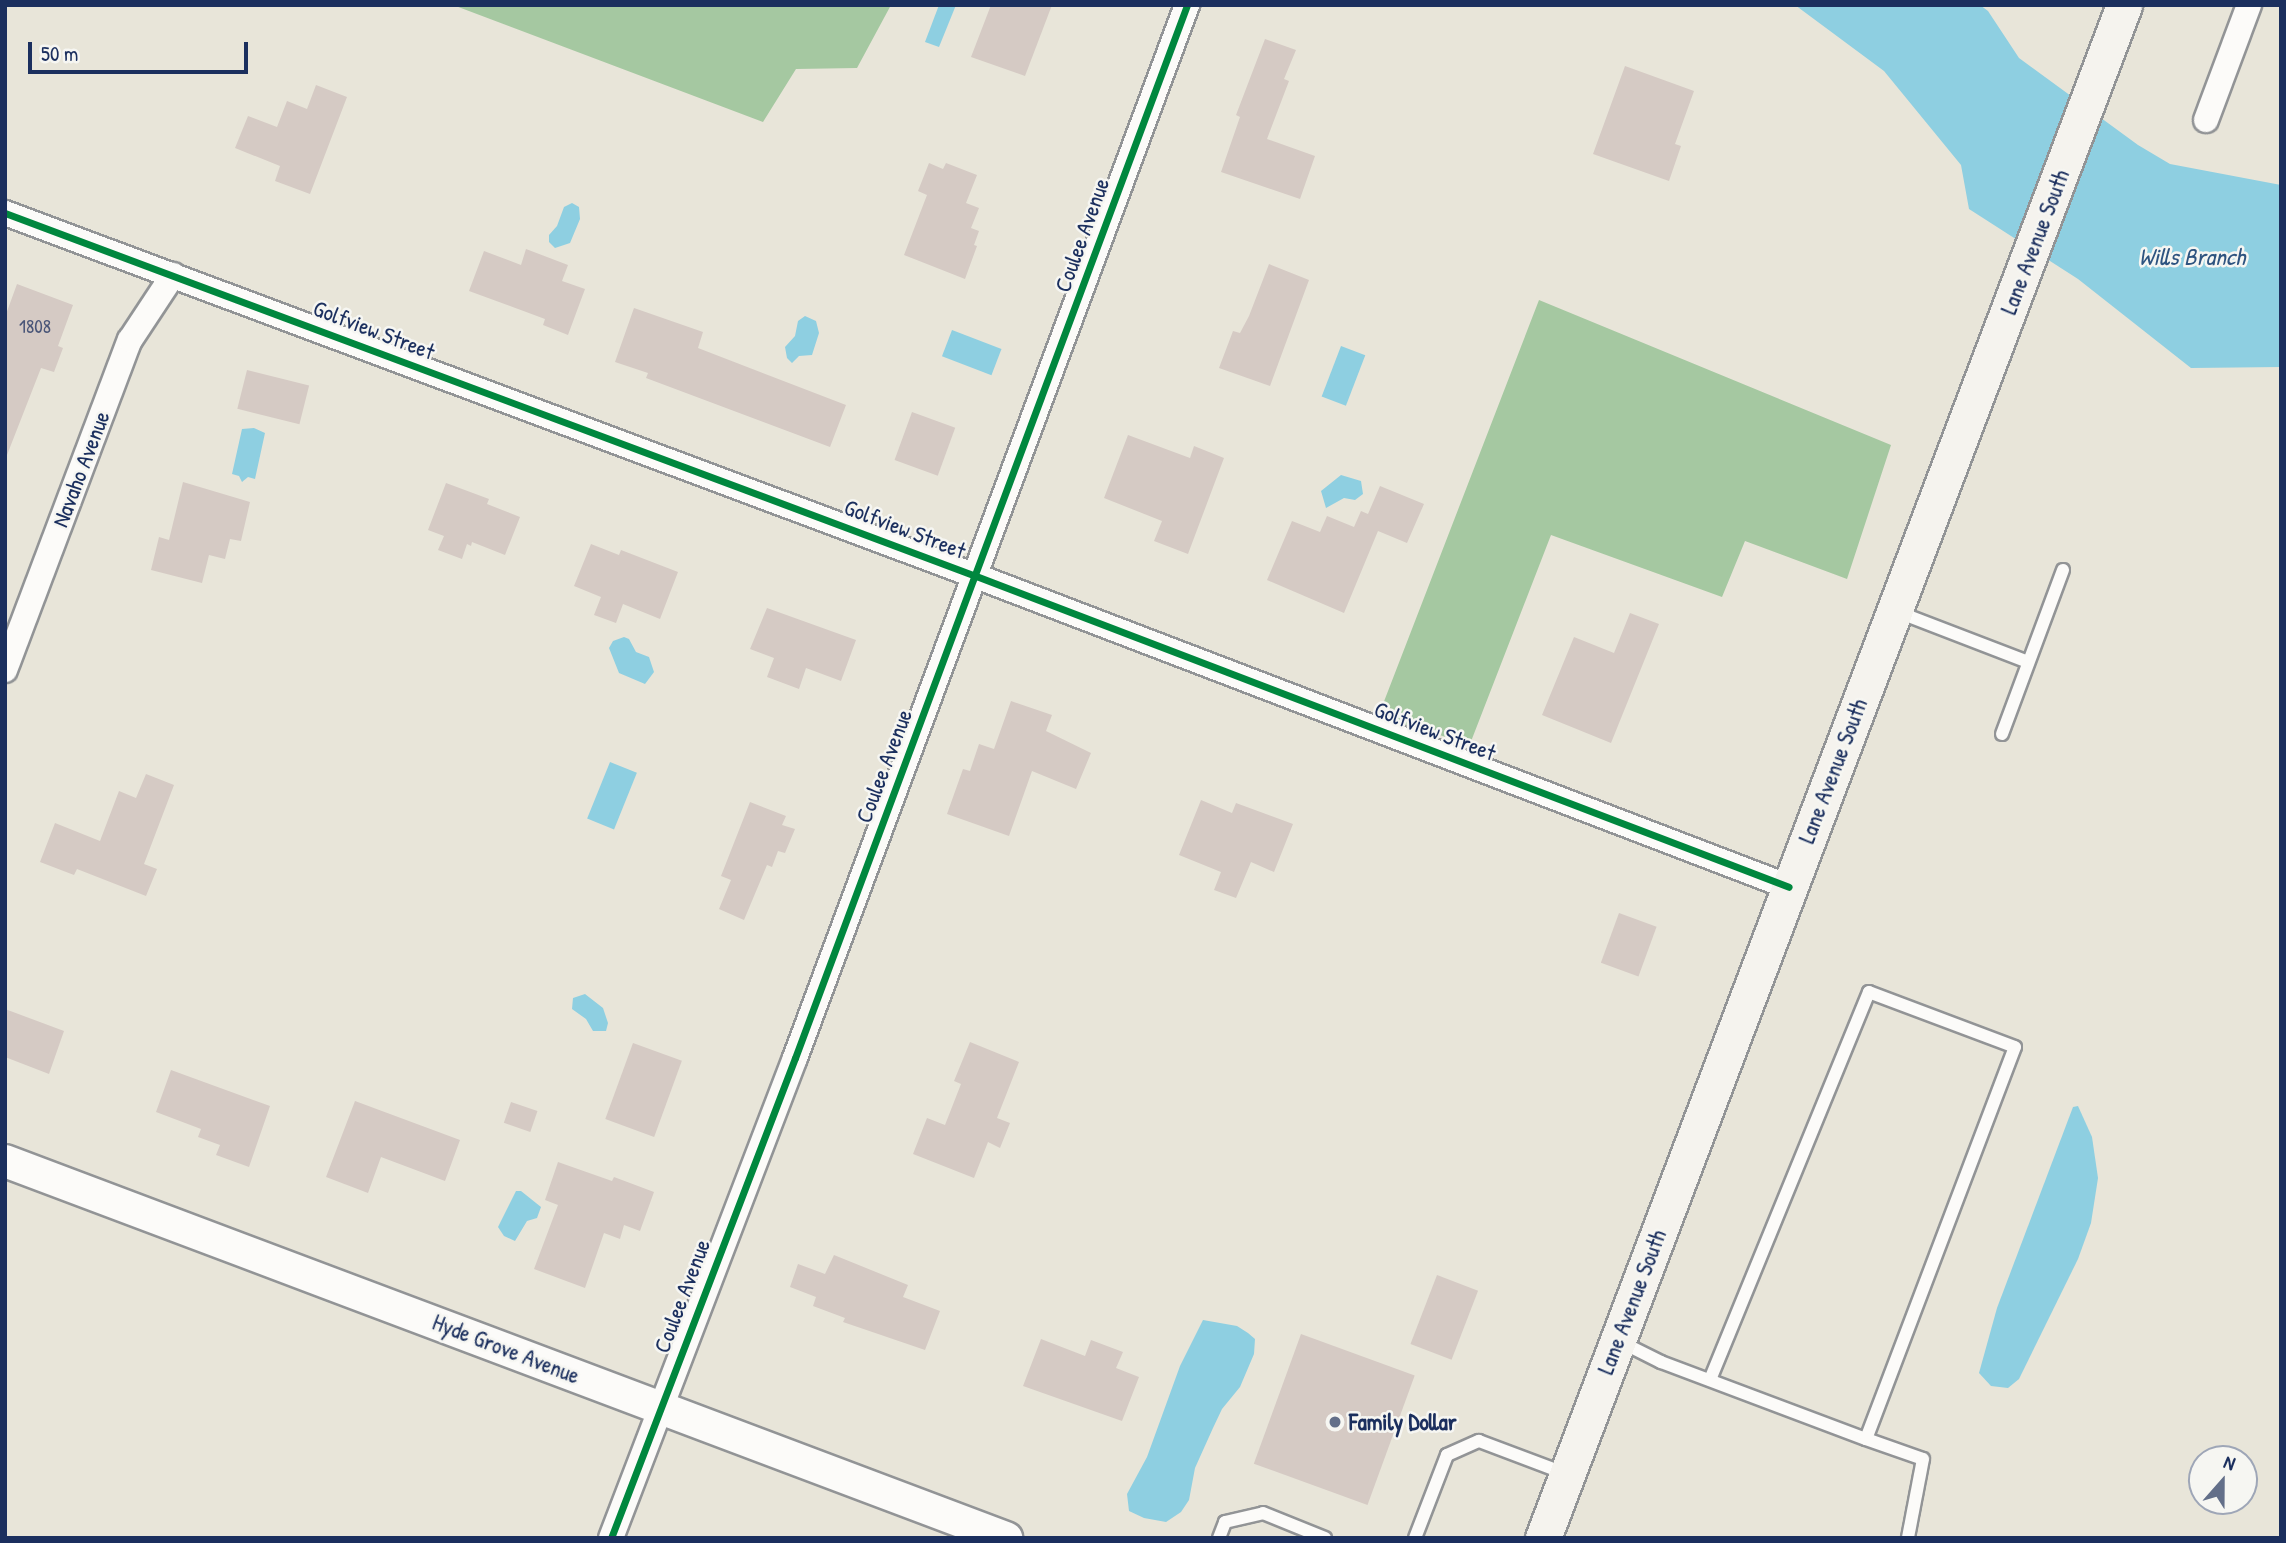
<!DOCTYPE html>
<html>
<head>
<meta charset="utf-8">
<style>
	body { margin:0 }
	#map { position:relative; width:2286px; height:1543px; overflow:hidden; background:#e8e5d9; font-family:"Patrick Hand",sans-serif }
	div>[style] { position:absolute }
	.forest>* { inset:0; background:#a5c8a1 }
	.water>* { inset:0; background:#8ecfe1; transform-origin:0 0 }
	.building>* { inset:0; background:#d5cac4; transform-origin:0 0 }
	.roads { filter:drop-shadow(2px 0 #929496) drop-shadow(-2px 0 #929496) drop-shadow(0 2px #929496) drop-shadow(0 -2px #929496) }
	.service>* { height:12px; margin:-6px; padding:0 6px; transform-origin:6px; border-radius:6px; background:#fcfbf9 }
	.minor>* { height:24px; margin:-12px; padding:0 12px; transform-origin:12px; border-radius:12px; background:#fcfbf9 }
	.tertiary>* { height:32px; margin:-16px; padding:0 16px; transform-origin:16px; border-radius:16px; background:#fcfbf9 }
	.secondary>* { height:35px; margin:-17.5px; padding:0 17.5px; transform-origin:17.5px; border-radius:17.5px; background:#f5f3ee }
	.cycleway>* { height:7px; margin:-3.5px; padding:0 3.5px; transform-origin:3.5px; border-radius:3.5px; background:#00873e }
	.dots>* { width:19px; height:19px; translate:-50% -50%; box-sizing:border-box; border:4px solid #f6f6f2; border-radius:50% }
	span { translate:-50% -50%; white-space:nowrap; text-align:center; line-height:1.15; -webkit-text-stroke:5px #f6f6f2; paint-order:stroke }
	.number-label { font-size:19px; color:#4a5678 }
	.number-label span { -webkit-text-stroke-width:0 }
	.street-label { font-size:23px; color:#1b2f5e }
	.poi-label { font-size:23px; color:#1b2f5e; font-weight:700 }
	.left { translate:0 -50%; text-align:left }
	.water-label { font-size:24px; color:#2e5480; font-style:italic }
	.frame { position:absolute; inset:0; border:7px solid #1b2f5e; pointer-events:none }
	.north { position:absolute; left:2188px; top:1445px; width:70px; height:70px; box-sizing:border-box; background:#f6f6f2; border:2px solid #9ea6b7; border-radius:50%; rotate:21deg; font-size:19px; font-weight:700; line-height:28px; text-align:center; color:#1b2f5e }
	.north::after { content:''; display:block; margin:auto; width:24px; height:32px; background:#636f89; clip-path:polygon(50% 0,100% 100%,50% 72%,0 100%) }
	.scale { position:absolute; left:28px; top:42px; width:220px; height:32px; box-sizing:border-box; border:4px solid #1b2f5e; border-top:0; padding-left:9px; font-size:21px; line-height:24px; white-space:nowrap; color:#1b2f5e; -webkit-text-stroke:5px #f6f6f2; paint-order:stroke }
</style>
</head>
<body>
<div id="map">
	<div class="forest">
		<i style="clip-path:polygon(453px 5px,891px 5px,857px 68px,796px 69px,763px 122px)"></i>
		<i style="clip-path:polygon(1539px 300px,1891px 445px,1847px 579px,1745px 541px,1722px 597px,1551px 535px,1470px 744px,1378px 717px)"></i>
	</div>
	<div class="water">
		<i style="clip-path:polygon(939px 5px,956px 5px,939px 47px,925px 42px)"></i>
		<i style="clip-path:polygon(1795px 5px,1980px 5px,1988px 11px,2019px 58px,2138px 145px,2170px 164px,2281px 185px,2281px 367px,2191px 368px,2078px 279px,1969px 209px,1961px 165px,1884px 71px)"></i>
		<i style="clip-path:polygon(572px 203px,579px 207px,580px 219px,570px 243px,555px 248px,549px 242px,549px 235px,557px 226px,564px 207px)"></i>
		<i style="clip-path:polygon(805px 316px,816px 321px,819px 333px,812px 355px,799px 356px,792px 363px,787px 358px,785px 347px,795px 336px,798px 321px)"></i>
		<i style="left:952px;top:330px;width:53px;height:28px;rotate:21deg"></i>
		<i style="left:1341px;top:346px;width:26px;height:54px;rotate:21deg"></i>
		<i style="clip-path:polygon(254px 428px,265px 433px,255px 479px,248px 477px,242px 482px,239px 476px,232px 474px,242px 429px)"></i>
		<i style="clip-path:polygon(1341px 475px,1361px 481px,1363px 494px,1355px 500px,1344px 498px,1326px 508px,1321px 491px)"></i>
		<i style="clip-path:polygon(624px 637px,629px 639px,636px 652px,649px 657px,654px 672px,645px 684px,619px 673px,609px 648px,613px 641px)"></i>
		<i style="left:610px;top:762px;width:29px;height:61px;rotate:22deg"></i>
		<i style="clip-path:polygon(585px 994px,603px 1008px,608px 1023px,606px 1031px,593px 1031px,586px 1019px,572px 1009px,573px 998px)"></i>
		<i style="clip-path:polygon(2078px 1106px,2092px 1137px,2098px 1178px,2091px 1223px,2078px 1259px,2019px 1379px,2008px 1388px,1991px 1386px,1979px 1373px,1997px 1308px,2073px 1107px)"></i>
		<i style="clip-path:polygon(516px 1191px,521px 1191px,541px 1207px,537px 1218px,527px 1221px,515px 1241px,504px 1236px,498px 1227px)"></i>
		<i style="clip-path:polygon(1203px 1320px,1237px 1326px,1248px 1333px,1255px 1339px,1254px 1354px,1240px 1387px,1222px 1409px,1213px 1428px,1195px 1468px,1189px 1500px,1181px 1512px,1166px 1522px,1144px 1518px,1129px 1511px,1127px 1494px,1147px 1457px,1180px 1366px)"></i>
	</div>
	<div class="building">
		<i style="clip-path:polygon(991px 5px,1052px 5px,1025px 76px,971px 57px)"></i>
		<i style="clip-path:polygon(1265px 39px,1296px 50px,1284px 79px,1289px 81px,1267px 139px,1315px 156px,1300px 199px,1221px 172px,1240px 117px,1236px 115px)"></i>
		<i style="clip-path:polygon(1625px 66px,1694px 91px,1675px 144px,1681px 146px,1669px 181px,1593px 154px)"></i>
		<i style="clip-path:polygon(316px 85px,347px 97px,310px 194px,275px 181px,280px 166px,235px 148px,248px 116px,277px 127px,287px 101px,307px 109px)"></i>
		<i style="clip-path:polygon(929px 163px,943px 169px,946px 163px,977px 175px,966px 203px,979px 208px,971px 228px,979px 231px,974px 245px,977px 246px,965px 279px,904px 255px,927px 195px,918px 191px)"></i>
		<i style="clip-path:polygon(526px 249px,568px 265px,562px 281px,585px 289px,568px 335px,543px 325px,545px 319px,469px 291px,484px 251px,521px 265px)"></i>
		<i style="clip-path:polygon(1269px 264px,1309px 280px,1270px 386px,1219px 368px,1233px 331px,1240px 333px,1249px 316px)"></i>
		<i style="clip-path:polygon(17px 284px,73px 305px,58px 346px,63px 348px,54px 372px,41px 368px,7px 455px,5px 317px)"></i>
		<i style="clip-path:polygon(634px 308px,703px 332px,698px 348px,846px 405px,830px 447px,646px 378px,648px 373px,615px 362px)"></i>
		<i style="left:247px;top:370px;width:64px;height:40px;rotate:14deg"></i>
		<i style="left:912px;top:412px;width:46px;height:51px;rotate:20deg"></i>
		<i style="clip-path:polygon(1128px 435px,1190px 458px,1194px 446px,1224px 458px,1188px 554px,1154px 541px,1162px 521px,1104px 498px)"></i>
		<i style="clip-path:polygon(183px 482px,250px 502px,241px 541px,230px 539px,225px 559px,209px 555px,202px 583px,151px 570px,159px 537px,169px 540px)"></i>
		<i style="clip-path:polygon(446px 483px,489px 499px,487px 504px,520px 517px,505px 555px,472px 542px,471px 546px,467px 544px,462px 559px,438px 550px,444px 536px,428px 530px)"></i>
		<i style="clip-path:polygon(1380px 486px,1424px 504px,1407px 543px,1378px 531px,1344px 613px,1267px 580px,1292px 521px,1320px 532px,1327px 516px,1354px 527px,1361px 511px,1368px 514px)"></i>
		<i style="clip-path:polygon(591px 544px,619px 555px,621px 550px,678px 572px,660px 619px,623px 604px,616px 623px,594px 615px,601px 597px,574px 586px)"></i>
		<i style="clip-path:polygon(767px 608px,856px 640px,841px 681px,806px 668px,799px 689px,767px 677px,774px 658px,750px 649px)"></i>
		<i style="clip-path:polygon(1630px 613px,1659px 624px,1611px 743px,1542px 715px,1574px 637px,1614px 653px)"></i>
		<i style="clip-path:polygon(1011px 701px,1052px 715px,1046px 731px,1091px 753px,1076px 789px,1032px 771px,1009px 836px,947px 814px,963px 769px,970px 771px,979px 744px,994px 749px)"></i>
		<i style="clip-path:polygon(146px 774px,174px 785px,144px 864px,157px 869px,146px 896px,77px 869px,74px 875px,40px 862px,55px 823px,100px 841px,119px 791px,136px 798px)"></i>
		<i style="clip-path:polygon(1201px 800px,1232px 813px,1236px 803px,1293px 824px,1274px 872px,1251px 862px,1236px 898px,1214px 890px,1221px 872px,1179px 855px)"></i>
		<i style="clip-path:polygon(750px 802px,786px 816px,782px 825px,795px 829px,785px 853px,778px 851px,772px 867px,767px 865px,744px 920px,719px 909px,731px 880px,721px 876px)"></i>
		<i style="left:1619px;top:913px;width:40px;height:53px;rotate:20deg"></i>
		<i style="clip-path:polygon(5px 1009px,64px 1031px,49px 1074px,5px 1057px)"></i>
		<i style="clip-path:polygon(970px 1042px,1019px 1062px,997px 1118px,1010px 1123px,1000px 1148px,988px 1142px,974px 1178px,913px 1154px,927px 1118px,945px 1125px,961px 1084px,954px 1081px)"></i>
		<i style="left:633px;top:1043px;width:52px;height:81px;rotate:20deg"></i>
		<i style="clip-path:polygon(171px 1070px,270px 1106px,249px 1167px,216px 1155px,220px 1145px,198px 1137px,201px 1129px,156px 1112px)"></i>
		<i style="clip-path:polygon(355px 1101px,460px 1140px,445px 1181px,381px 1157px,368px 1193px,326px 1177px)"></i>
		<i style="left:511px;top:1102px;width:28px;height:22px;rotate:19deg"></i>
		<i style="clip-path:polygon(558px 1162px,612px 1181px,614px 1177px,654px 1192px,640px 1231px,624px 1225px,620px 1239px,604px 1233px,585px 1288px,534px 1269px,558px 1205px,545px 1200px)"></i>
		<i style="clip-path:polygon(834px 1255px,908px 1285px,903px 1297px,940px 1311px,925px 1350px,843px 1322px,845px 1318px,813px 1306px,816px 1297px,790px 1287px,798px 1264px,825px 1274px)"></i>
		<i style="left:1437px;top:1275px;width:44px;height:74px;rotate:21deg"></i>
		<i style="left:1301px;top:1334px;width:121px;height:138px;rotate:20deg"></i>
		<i style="clip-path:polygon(1041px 1339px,1085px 1356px,1091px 1340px,1123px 1352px,1116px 1368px,1139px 1377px,1122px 1421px,1023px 1386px)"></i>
	</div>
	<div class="roads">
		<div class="service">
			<i style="left:1898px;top:612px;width:139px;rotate:21deg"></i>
			<i style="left:2002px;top:734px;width:175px;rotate:-69.6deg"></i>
			<i style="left:1621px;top:1342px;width:45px;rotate:26.6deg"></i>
			<i style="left:1661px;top:1362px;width:219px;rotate:20.6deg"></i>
			<i style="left:1866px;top:1439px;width:419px;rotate:-69.2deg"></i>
			<i style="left:2015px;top:1047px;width:156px;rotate:-159.4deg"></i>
			<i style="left:1869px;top:992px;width:419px;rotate:112.3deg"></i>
			<i style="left:1866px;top:1439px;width:60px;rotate:19.3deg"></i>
			<i style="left:1923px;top:1459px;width:80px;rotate:100.8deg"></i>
			<i style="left:1219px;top:1538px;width:17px;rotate:-69deg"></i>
			<i style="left:1225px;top:1522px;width:39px;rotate:-13deg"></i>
			<i style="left:1263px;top:1513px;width:67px;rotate:22deg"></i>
			<i style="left:1415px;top:1538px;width:89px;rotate:-68.9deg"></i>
			<i style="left:1447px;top:1455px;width:35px;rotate:-24deg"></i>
			<i style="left:1479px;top:1441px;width:94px;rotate:20.6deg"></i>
		</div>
		<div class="minor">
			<i style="left:2206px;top:120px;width:123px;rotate:-69.5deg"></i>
			<i style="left:5px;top:213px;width:1037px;rotate:20.5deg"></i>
			<i style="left:976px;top:576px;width:870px;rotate:20.93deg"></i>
			<i style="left:5px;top:670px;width:353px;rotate:-69.3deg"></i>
			<i style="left:130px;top:340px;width:78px;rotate:-56.5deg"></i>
			<i style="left:611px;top:1538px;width:514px;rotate:-69.03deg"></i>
			<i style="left:795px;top:1058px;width:1124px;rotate:-69.58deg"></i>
		</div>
		<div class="tertiary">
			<i style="left:5px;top:1161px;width:1070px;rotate:20.64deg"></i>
		</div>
		<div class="secondary">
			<i style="left:1543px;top:1538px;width:1639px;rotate:-69.24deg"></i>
		</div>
	</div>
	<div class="cycleway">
		<i style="left:5px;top:213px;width:1037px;rotate:20.5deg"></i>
		<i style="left:976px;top:576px;width:870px;rotate:20.93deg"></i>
		<i style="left:611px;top:1538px;width:514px;rotate:-69.03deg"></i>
		<i style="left:795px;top:1058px;width:1124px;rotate:-69.58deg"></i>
	</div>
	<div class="dots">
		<i style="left:1335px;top:1422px;background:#636f89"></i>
	</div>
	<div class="number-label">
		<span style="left:35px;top:327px">1808</span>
	</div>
	<div class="street-label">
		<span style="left:1082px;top:235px;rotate:-70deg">Coulee Avenue</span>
		<span style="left:2035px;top:242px;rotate:-69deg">Lane Avenue South</span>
		<span style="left:374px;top:330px;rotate:21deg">Golfview Street</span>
		<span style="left:81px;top:469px;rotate:-69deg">Navaho Avenue</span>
		<span style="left:905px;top:529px;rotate:21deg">Golfview Street</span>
		<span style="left:1435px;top:731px;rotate:21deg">Golfview Street</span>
		<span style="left:884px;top:766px;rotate:-69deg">Coulee Avenue</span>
		<span style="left:1833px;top:771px;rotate:-69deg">Lane Avenue South</span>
		<span style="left:682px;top:1296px;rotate:-69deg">Coulee Avenue</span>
		<span style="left:1632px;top:1302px;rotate:-69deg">Lane Avenue South</span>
		<span style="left:506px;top:1349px;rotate:21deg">Hyde Grove Avenue</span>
	</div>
	<div class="poi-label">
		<span class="left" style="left:1349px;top:1422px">Family Dollar</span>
	</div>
	<div class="water-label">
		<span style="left:2192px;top:257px">Wills Branch</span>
	</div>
	<div class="frame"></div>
	<div class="north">N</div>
	<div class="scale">50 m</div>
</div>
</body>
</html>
